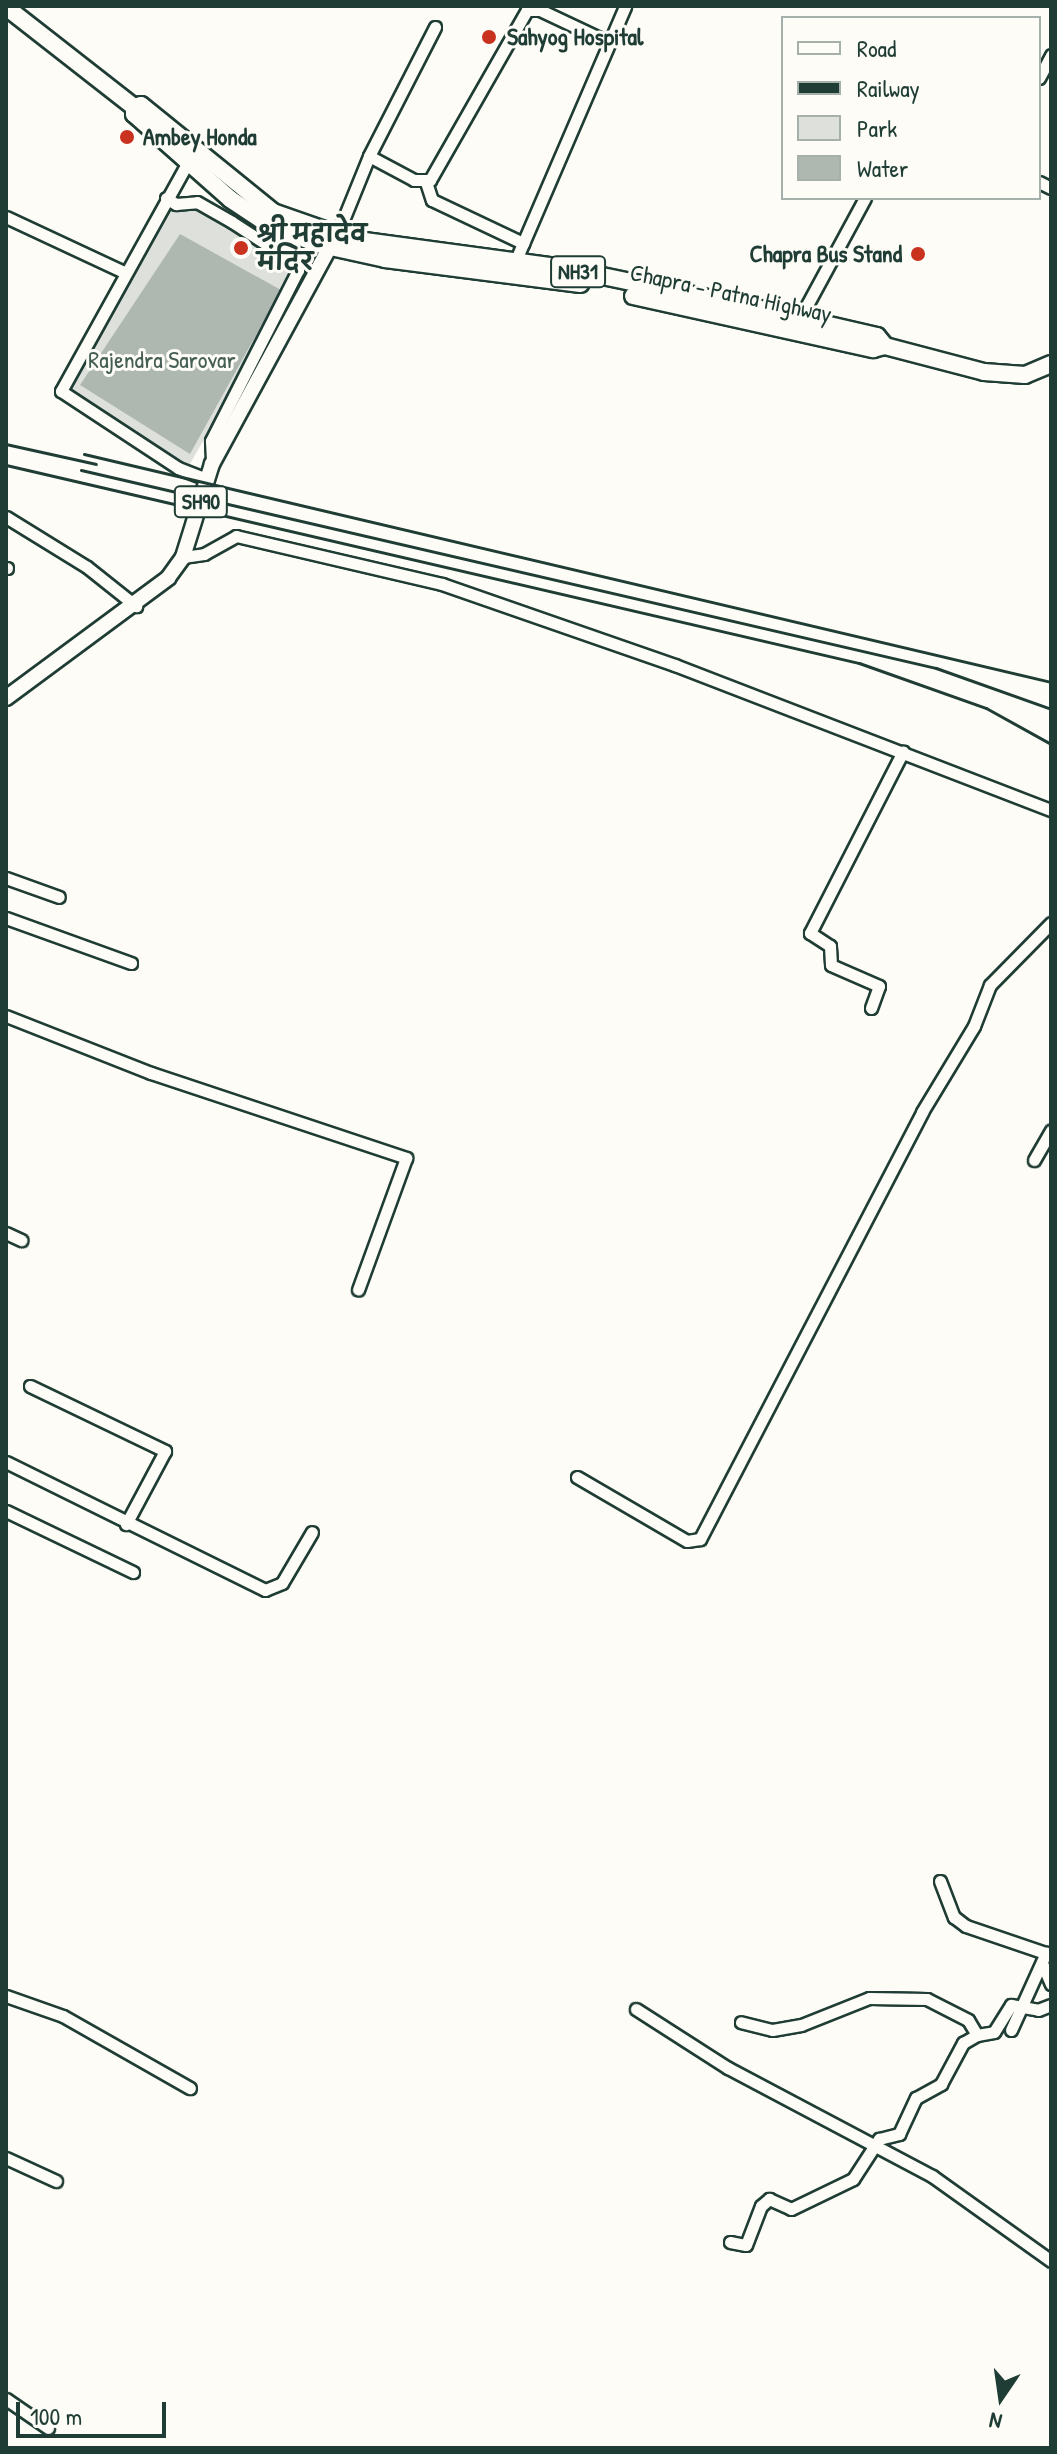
<!DOCTYPE html>
<html>
<head>
<meta charset="utf-8">
<style>
	body { margin:0 }
	#map { position:relative; width:1057px; height:2454px; overflow:hidden; background:#fdfcf7; font-family:"Patrick Hand","Playpen Sans Deva",sans-serif }
	div>[style] { position:absolute }
	.green>* { inset:0; background:#dde0db }
	.water>* { inset:0; background:#aeb8b1 }
	.roads { filter:drop-shadow(2px 0 #1f3d34) drop-shadow(-2px 0 #1f3d34) drop-shadow(0 2px #1f3d34) drop-shadow(0 -2px #1f3d34) }
	.minor>* { height:11px; margin:-5.5px; padding:0 5.5px; transform-origin:5.5px; border-radius:5.5px; background:#fdfcf7 }
	.major>* { height:14px; margin:-7px; padding:0 7px; transform-origin:7px; border-radius:7px; background:#fdfcf7 }
	.highway>* { height:16px; margin:-8px; padding:0 8px; transform-origin:8px; border-radius:8px; background:#fdfcf7 }
	.rail>* { height:3px; margin:-1.5px; padding:0 1.5px; transform-origin:1.5px; border-radius:1.5px; background:#1f3d34 }
	.dots>* { width:22px; height:22px; translate:-50% -50%; box-sizing:border-box; border:4px solid #fdfcf7; border-radius:50% }
	span { translate:-50% -50%; white-space:nowrap; text-align:center; line-height:1.15; -webkit-text-stroke:6px #fdfcf7; paint-order:stroke }
	.shield-label span { padding:2px 6px; background:#fdfcf7; border:2px solid; border-radius:6px; -webkit-text-stroke-width:0 }
	.shield-label { font-size:22px; color:#1f3d34; font-weight:700 }
	.poi-label { font-size:24px; color:#1f3d34; font-weight:700 }
	.left { translate:0 -50%; text-align:left }
	.right { translate:-100% -50%; text-align:right }
	.street-label { font-size:24px; color:#1f3d34 }
	.park-label { font-size:24px; color:#455e55 }
	.frame { position:absolute; inset:0; border:8px solid #1f3d34; pointer-events:none }
	.legend { position:absolute; left:781px; top:16px; width:260px; height:184px; box-sizing:border-box; background:#fdfcf7; border:2px solid #a4b0a9; margin:0; padding:10px 14px; list-style:none; font-size:24px; color:#1f3d34 }
	.legend li { display:flex; align-items:center; gap:16px; height:40px }
	.legend b { width:40px; border:2px solid #a4b0a9 }
	.north { position:absolute; left:961px; top:2358px; width:80px; height:80px; -webkit-text-stroke:6px #fdfcf7; paint-order:stroke; rotate:193deg; font-size:22px; font-weight:700; line-height:32px; text-align:center; color:#1f3d34 }
	.north::after { content:''; display:block; margin:auto; width:28px; height:36px; background:#1f3d34; clip-path:polygon(50% 0,100% 100%,50% 72%,0 100%) }
	.scale { position:absolute; left:16px; top:2402px; width:150px; height:36px; box-sizing:border-box; border:4px solid #1f3d34; border-top:0; padding-left:10px; font-size:24px; line-height:28px; white-space:nowrap; color:#1f3d34; -webkit-text-stroke:6px #fdfcf7; paint-order:stroke }
</style>
</head>
<body>
<div id="map">
	<div class="green">
		<i style="clip-path:polygon(170px 192px,289px 260px,296px 276px,186px 471px,57px 389px)"></i>
	</div>
	<div class="water">
		<i style="clip-path:polygon(180px 234px,281px 290px,190px 454px,80px 385px)"></i>
	</div>
	<div class="roads">
		<div class="minor">
			<i style="left:1039px;top:78px;width:26px;rotate:-62deg"></i>
			<i style="left:369px;top:156px;width:51px;rotate:28.1deg"></i>
			<i style="left:414px;top:180px;width:16px"></i>
			<i style="left:430px;top:180px;width:196px;rotate:-60.3deg"></i>
			<i style="left:527px;top:10px;width:13px"></i>
			<i style="left:540px;top:10px;width:75px;rotate:25.2deg"></i>
			<i style="left:188px;top:162px;width:262px;rotate:119deg"></i>
			<i style="left:61px;top:391px;width:140px;rotate:33.3deg"></i>
			<i style="left:178px;top:468px;width:31px;rotate:21deg"></i>
			<i style="left:426px;top:182px;width:19px;rotate:72deg"></i>
			<i style="left:432px;top:200px;width:101px;rotate:25.3deg"></i>
			<i style="left:1039px;top:182px;width:13px;rotate:27deg"></i>
			<i style="left:166px;top:198px;width:12px;rotate:31deg"></i>
			<i style="left:176px;top:204px;width:21px;rotate:-5deg"></i>
			<i style="left:197px;top:202px;width:40px;rotate:29.7deg"></i>
			<i style="left:232px;top:222px;width:72px;rotate:33deg"></i>
			<i style="left:292px;top:261px;width:11px;rotate:56deg"></i>
			<i style="left:298px;top:270px;width:192px;rotate:117deg"></i>
			<i style="left:211px;top:441px;width:22px;rotate:87deg"></i>
			<i style="left:6px;top:217px;width:130px;rotate:25deg"></i>
			<i style="left:337px;top:235px;width:85px;rotate:-67.9deg"></i>
			<i style="left:369px;top:156px;width:145px;rotate:-62.9deg"></i>
			<i style="left:515px;top:262px;width:279px;rotate:-66.7deg"></i>
			<i style="left:800px;top:318px;width:136px;rotate:-61.6deg"></i>
			<i style="left:6px;top:517px;width:95px;rotate:31.7deg"></i>
			<i style="left:87px;top:567px;width:63px;rotate:38.5deg"></i>
			<i style="left:183px;top:557px;width:21px;rotate:-8deg"></i>
			<i style="left:204px;top:554px;width:37px;rotate:-29deg"></i>
			<i style="left:236px;top:536px;width:212px;rotate:13.1deg"></i>
			<i style="left:442px;top:584px;width:247px;rotate:19.2deg"></i>
			<i style="left:675px;top:665px;width:403px;rotate:21.1deg"></i>
			<i style="left:6px;top:568px;width:1px"></i>
			<i style="left:6px;top:878px;width:56px;rotate:19.7deg"></i>
			<i style="left:6px;top:918px;width:133px;rotate:19.8deg"></i>
			<i style="left:871px;top:1008px;width:23px;rotate:-70deg"></i>
			<i style="left:879px;top:986px;width:52px;rotate:-156.4deg"></i>
			<i style="left:831px;top:965px;width:19px;rotate:-93deg"></i>
			<i style="left:830px;top:946px;width:24px;rotate:-147deg"></i>
			<i style="left:810px;top:933px;width:204px;rotate:-62.9deg"></i>
			<i style="left:6px;top:1016px;width:156px;rotate:21.5deg"></i>
			<i style="left:151px;top:1073px;width:269px;rotate:18.4deg"></i>
			<i style="left:406px;top:1158px;width:140px;rotate:110deg"></i>
			<i style="left:1034px;top:1160px;width:34px;rotate:-60deg"></i>
			<i style="left:6px;top:1233px;width:17px;rotate:25deg"></i>
			<i style="left:30px;top:1386px;width:150px;rotate:25.7deg"></i>
			<i style="left:165px;top:1451px;width:83px;rotate:118.1deg"></i>
			<i style="left:6px;top:1462px;width:289px;rotate:26.3deg"></i>
			<i style="left:265px;top:1590px;width:18px;rotate:-22deg"></i>
			<i style="left:282px;top:1583px;width:59px;rotate:-59.5deg"></i>
			<i style="left:577px;top:1477px;width:127px;rotate:30.2deg"></i>
			<i style="left:687px;top:1541px;width:13px;rotate:-9deg"></i>
			<i style="left:700px;top:1539px;width:481px;rotate:-62.5deg"></i>
			<i style="left:922px;top:1112px;width:100px;rotate:-58.8deg"></i>
			<i style="left:974px;top:1026px;width:44px;rotate:-68.7deg"></i>
			<i style="left:990px;top:985px;width:87px;rotate:-45.5deg"></i>
			<i style="left:6px;top:1511px;width:141px;rotate:25.7deg"></i>
			<i style="left:940px;top:1881px;width:39px;rotate:69deg"></i>
			<i style="left:954px;top:1917px;width:15px;rotate:37deg"></i>
			<i style="left:966px;top:1926px;width:90px;rotate:18.8deg"></i>
			<i style="left:1042px;top:1963px;width:23px;rotate:67deg"></i>
			<i style="left:6px;top:1996px;width:60px;rotate:19.3deg"></i>
			<i style="left:63px;top:2016px;width:146px;rotate:29.6deg"></i>
			<i style="left:636px;top:2009px;width:109px;rotate:32.7deg"></i>
			<i style="left:728px;top:2068px;width:231px;rotate:27.9deg"></i>
			<i style="left:932px;top:2176px;width:146px;rotate:35.5deg"></i>
			<i style="left:1011px;top:2030px;width:85px;rotate:-65.6deg"></i>
			<i style="left:977px;top:2035px;width:17px;rotate:-10deg"></i>
			<i style="left:994px;top:2032px;width:32px;rotate:-58deg"></i>
			<i style="left:1011px;top:2005px;width:27px;rotate:10deg"></i>
			<i style="left:1038px;top:2010px;width:14px;rotate:-21deg"></i>
			<i style="left:6px;top:2158px;width:55px;rotate:24.7deg"></i>
			<i style="left:730px;top:2242px;width:16px;rotate:11deg"></i>
			<i style="left:746px;top:2245px;width:42px;rotate:-69deg"></i>
			<i style="left:761px;top:2206px;width:11px;rotate:-41deg"></i>
			<i style="left:769px;top:2199px;width:24px;rotate:24deg"></i>
			<i style="left:791px;top:2209px;width:69px;rotate:-25.8deg"></i>
			<i style="left:853px;top:2179px;width:48px;rotate:-57deg"></i>
			<i style="left:879px;top:2139px;width:21px;rotate:-14deg"></i>
			<i style="left:899px;top:2134px;width:40px;rotate:-65deg"></i>
			<i style="left:916px;top:2098px;width:29px;rotate:-29deg"></i>
			<i style="left:941px;top:2084px;width:47px;rotate:-61.8deg"></i>
			<i style="left:963px;top:2043px;width:16px;rotate:-30deg"></i>
			<i style="left:977px;top:2035px;width:17px;rotate:-121deg"></i>
			<i style="left:968px;top:2020px;width:46px;rotate:-152.9deg"></i>
			<i style="left:927px;top:1999px;width:58px;rotate:-179deg"></i>
			<i style="left:869px;top:1998px;width:73px;rotate:158.3deg"></i>
			<i style="left:801px;top:2025px;width:29px;rotate:170deg"></i>
			<i style="left:772px;top:2030px;width:32px;rotate:-166deg"></i>
			<i style="left:6px;top:2399px;width:51px;rotate:34.6deg"></i>
		</div>
		<div class="major">
			<i style="left:6px;top:698px;width:202px;rotate:-36.5deg"></i>
			<i style="left:168px;top:578px;width:26px;rotate:-54deg"></i>
			<i style="left:183px;top:557px;width:97px;rotate:-72.7deg"></i>
			<i style="left:212px;top:464px;width:247px;rotate:-61.5deg"></i>
		</div>
		<div class="highway">
			<i style="left:6px;top:7px;width:162px;rotate:38deg"></i>
			<i style="left:134px;top:107px;width:7px;rotate:90deg"></i>
			<i style="left:134px;top:114px;width:128px;rotate:41.5deg"></i>
			<i style="left:230px;top:199px;width:43px;rotate:33.7deg"></i>
			<i style="left:266px;top:223px;width:55px;rotate:22.4deg"></i>
			<i style="left:317px;top:244px;width:70px;rotate:12.4deg"></i>
			<i style="left:385px;top:259px;width:197px;rotate:7.3deg"></i>
			<i style="left:134px;top:107px;width:7px;rotate:-16deg"></i>
			<i style="left:141px;top:105px;width:170px;rotate:39deg"></i>
			<i style="left:273px;top:212px;width:82px;rotate:19.3deg"></i>
			<i style="left:350px;top:239px;width:216px;rotate:7.7deg"></i>
			<i style="left:564px;top:268px;width:200px;rotate:11.8deg"></i>
			<i style="left:760px;top:309px;width:120px;rotate:13deg"></i>
			<i style="left:877px;top:336px;width:13px;rotate:51deg"></i>
			<i style="left:885px;top:346px;width:102px;rotate:14.7deg"></i>
			<i style="left:984px;top:372px;width:41px;rotate:4.2deg"></i>
			<i style="left:1025px;top:375px;width:28px;rotate:-23deg"></i>
			<i style="left:633px;top:296px;width:246px;rotate:12.5deg"></i>
			<i style="left:873px;top:349px;width:12px;rotate:-14deg"></i>
		</div>
	</div>
	<div class="rail">
		<i style="left:6px;top:444px;width:92px;rotate:12.5deg"></i>
		<i style="left:84px;top:454px;width:994px;rotate:13.27deg"></i>
		<i style="left:6px;top:465px;width:876px;rotate:13.07deg"></i>
		<i style="left:859px;top:663px;width:135px;rotate:19.5deg"></i>
		<i style="left:986px;top:708px;width:74px;rotate:29deg"></i>
		<i style="left:81px;top:470px;width:878px;rotate:13.04deg"></i>
		<i style="left:936px;top:668px;width:122px;rotate:19.6deg"></i>
	</div>
	<div class="dots">
		<i style="left:489px;top:37px;background:#c8321e"></i>
		<i style="left:127px;top:137px;background:#c8321e"></i>
		<i style="left:241px;top:248px;background:#c8321e"></i>
		<i style="left:918px;top:254px;background:#c8321e"></i>
	</div>
	<div class="shield-label">
		<span style="left:578px;top:272px">NH31</span>
		<span style="left:201px;top:502px">SH90</span>
	</div>
	<div class="poi-label">
		<span class="left" style="left:507px;top:37px">Sahyog Hospital</span>
		<span class="left" style="left:143px;top:137px">Ambey Honda</span>
		<span class="left" style="left:257px;top:248px">श्री महादेव<br>मंदिर</span>
		<span class="right" style="left:902px;top:254px">Chapra Bus Stand</span>
	</div>
	<div class="street-label">
		<span style="left:731px;top:293px;rotate:12deg">Chapra - Patna Highway</span>
	</div>
	<div class="park-label">
		<span style="left:162px;top:360px">Rajendra Sarovar</span>
	</div>
	<div class="frame"></div>
	<ul class="legend">
	<li><b style="height:10px;background:#fdfcf7"></b>Road</li>
	<li><b style="height:10px;background:#1f3d34"></b>Railway</li>
	<li><b style="height:22px;background:#dde0db"></b>Park</li>
	<li><b style="height:22px;background:#aeb8b1"></b>Water</li>
	</ul>
	<div class="north">N</div>
	<div class="scale">100 m</div>
</div>
</body>
</html>
